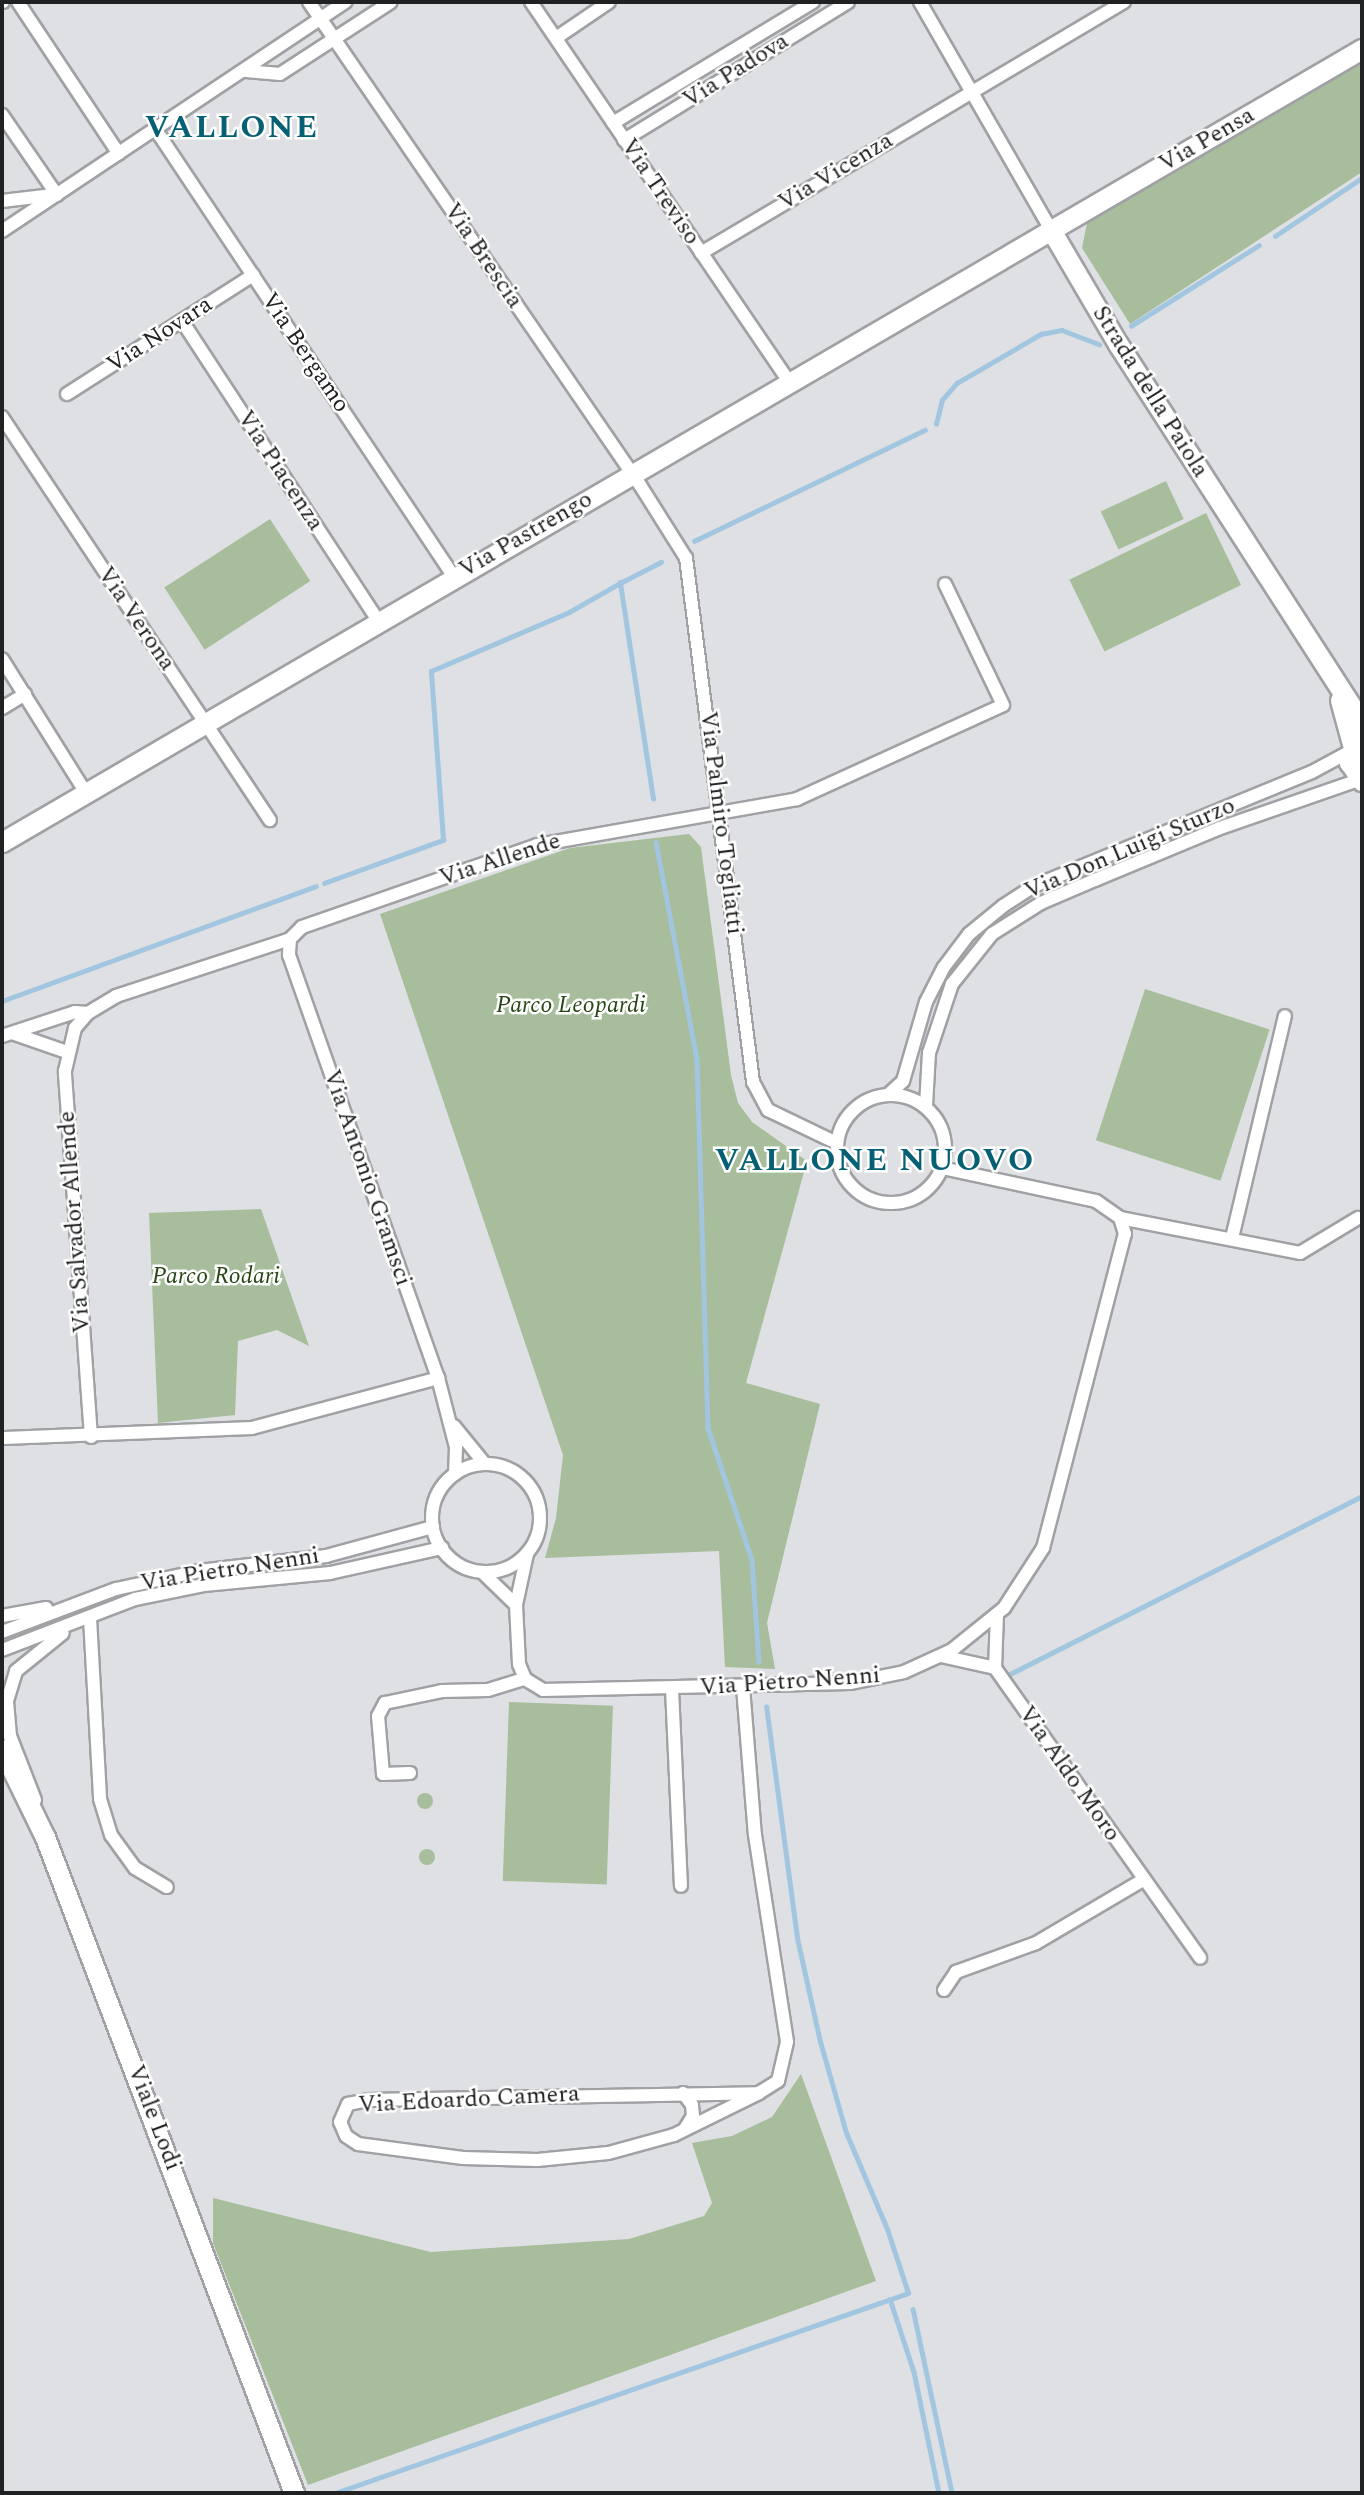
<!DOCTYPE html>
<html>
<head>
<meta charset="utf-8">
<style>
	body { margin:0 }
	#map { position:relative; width:1364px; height:2495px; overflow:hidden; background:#dee0e3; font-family:Spectral,serif }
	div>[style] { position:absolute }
	.green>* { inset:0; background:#a7bd9c; transform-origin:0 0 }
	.round { border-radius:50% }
	.stream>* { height:4.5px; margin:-2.25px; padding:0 2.25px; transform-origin:2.25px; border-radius:2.25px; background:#a2c6e0 }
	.roads { filter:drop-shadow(2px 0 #a0a1a4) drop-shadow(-2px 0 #a0a1a4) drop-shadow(0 2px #a0a1a4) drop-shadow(0 -2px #a0a1a4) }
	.street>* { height:12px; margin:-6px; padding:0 6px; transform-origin:6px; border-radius:6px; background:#fff }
	.street>.ring { margin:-6px; padding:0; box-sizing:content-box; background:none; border:12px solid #fff; border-radius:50% }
	.secondary>* { height:19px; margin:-9.5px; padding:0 9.5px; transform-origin:9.5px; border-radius:9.5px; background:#fff }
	span { translate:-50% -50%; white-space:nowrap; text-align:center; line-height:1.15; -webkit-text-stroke:5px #fff; paint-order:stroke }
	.street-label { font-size:24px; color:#202122 }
	.park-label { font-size:24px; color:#294716; font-style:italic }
	.district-label { font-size:32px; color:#056074; font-weight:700; letter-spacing:2px }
	.frame { position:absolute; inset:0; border:4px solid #202122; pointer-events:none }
</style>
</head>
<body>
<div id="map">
	<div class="green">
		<i style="clip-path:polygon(1362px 56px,1362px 172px,1130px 324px,1082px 248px,1088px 218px)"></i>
		<i style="left:1166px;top:481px;width:42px;height:72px;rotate:65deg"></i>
		<i style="left:1206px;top:513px;width:80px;height:152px;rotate:64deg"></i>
		<i style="left:270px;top:519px;width:74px;height:126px;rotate:57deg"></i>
		<i style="clip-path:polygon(689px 834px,701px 847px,731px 1075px,738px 1103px,752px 1122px,807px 1161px,746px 1383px,820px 1404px,767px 1623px,775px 1669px,725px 1667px,719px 1551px,545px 1558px,556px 1518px,563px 1455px,380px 914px,570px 848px)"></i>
		<i style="left:1145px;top:989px;width:131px;height:159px;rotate:18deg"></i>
		<i style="clip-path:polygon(261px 1209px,309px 1346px,277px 1330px,238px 1341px,235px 1415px,158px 1423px,149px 1213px)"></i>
		<i style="left:509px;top:1702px;width:104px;height:179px;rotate:2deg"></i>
		<i class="round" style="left:417px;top:1793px;width:16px;height:16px"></i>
		<i class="round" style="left:419px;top:1849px;width:16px;height:16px"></i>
		<i style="clip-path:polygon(801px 2074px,876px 2281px,308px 2485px,213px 2243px,213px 2198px,431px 2252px,629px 2239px,704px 2216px,712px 2203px,692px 2143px,732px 2136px,772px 2117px)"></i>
	</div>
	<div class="stream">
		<i style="left:1275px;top:236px;width:105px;rotate:-33.7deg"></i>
		<i style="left:1131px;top:326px;width:151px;rotate:-32.3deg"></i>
		<i style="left:936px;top:424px;width:25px;rotate:-76deg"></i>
		<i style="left:942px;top:400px;width:23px;rotate:-49deg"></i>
		<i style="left:957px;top:383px;width:97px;rotate:-30.3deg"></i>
		<i style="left:1041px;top:334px;width:21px;rotate:-11deg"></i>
		<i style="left:1062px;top:330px;width:40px;rotate:21deg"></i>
		<i style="left:694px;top:541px;width:256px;rotate:-25.7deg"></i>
		<i style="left:653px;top:799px;width:219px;rotate:-98.7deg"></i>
		<i style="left:620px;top:583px;width:46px;rotate:-27.1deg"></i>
		<i style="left:656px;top:842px;width:220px;rotate:79.3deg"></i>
		<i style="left:697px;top:1058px;width:370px;rotate:88.3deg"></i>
		<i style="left:708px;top:1428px;width:139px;rotate:71.6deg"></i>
		<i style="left:752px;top:1560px;width:102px;rotate:86.1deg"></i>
		<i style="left:324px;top:883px;width:127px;rotate:-19.9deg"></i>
		<i style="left:443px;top:840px;width:169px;rotate:-94.1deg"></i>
		<i style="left:431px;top:671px;width:150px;rotate:-23.1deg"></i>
		<i style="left:569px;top:612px;width:59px;rotate:-29.6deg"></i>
		<i style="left:2px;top:1001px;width:334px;rotate:-20.1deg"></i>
		<i style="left:1010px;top:1674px;width:394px;rotate:-26.8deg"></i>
		<i style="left:890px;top:2299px;width:77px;rotate:71.8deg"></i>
		<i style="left:914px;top:2372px;width:124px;rotate:78.3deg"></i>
		<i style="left:913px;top:2309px;width:188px;rotate:78deg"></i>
		<i style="left:335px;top:2493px;width:607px;rotate:-19.24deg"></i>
		<i style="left:908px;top:2293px;width:67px;rotate:-108.2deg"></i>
		<i style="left:887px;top:2229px;width:104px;rotate:-113.1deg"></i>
		<i style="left:846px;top:2133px;width:95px;rotate:-105.9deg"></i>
		<i style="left:820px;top:2042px;width:107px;rotate:-102.5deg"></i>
		<i style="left:797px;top:1938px;width:233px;rotate:-97.6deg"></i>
	</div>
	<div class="roads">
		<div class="street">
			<i style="left:2px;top:2px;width:1px"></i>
			<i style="left:18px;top:2px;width:182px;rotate:56.4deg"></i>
			<i style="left:309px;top:2px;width:586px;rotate:55.58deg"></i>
			<i style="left:640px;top:485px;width:86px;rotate:57.8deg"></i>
			<i style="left:686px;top:558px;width:528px;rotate:82.71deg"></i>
			<i style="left:753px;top:1082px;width:32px;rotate:62deg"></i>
			<i style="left:768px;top:1110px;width:76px;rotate:25.6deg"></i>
			<i style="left:531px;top:2px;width:459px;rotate:55.8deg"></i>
			<i style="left:920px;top:2px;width:263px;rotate:60.1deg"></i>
			<i style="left:556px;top:38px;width:64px;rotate:-34.2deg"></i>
			<i style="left:246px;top:71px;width:34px;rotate:5deg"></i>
			<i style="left:280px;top:74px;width:132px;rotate:-33deg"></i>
			<i style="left:2px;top:115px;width:97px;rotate:55.5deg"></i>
			<i style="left:613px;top:123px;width:234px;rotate:-31.2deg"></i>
			<i style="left:156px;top:130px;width:537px;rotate:56.31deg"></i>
			<i style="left:624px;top:140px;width:263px;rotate:-31.6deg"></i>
			<i style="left:2px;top:201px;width:51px;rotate:-6.7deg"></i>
			<i style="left:2px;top:231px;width:413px;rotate:-33.7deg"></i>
			<i style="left:701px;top:253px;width:492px;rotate:-30.7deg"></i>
			<i style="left:182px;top:321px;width:358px;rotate:56.8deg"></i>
			<i style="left:67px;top:394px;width:221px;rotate:-32.6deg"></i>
			<i style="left:2px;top:417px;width:484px;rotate:56.4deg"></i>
			<i style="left:2px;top:659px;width:158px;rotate:57.9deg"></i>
			<i style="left:2px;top:708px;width:27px;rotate:-31deg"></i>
			<i style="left:290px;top:939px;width:16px;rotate:94deg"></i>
			<i style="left:289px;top:955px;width:448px;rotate:70.6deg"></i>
			<i style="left:438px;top:1378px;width:71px;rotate:75.4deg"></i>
			<i style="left:456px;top:1447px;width:27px;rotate:92deg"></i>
			<i style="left:12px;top:1033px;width:58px;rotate:19.1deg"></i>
			<i style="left:2px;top:1036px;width:77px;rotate:-18.2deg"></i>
			<i style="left:75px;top:1012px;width:13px;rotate:4deg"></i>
			<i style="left:889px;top:1094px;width:19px;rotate:-43deg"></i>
			<i style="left:903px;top:1081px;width:82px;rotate:-73.8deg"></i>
			<i style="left:926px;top:1002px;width:39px;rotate:-63deg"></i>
			<i style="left:944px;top:967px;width:41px;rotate:-52.9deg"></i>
			<i style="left:969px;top:934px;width:44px;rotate:-39.5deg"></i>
			<i style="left:1003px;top:906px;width:37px;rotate:-33deg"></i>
			<i style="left:1034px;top:886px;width:300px;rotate:-22.3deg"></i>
			<i style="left:1312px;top:772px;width:42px;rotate:-28.4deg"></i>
			<i class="ring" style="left:837px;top:1095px;width:96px;height:96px"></i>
			<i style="left:926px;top:1106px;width:53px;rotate:-86.8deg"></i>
			<i style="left:929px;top:1053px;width:73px;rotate:-71.6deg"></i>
			<i style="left:952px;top:984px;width:64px;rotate:-51.3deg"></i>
			<i style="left:992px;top:934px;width:58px;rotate:-32.3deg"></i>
			<i style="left:1041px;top:903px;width:59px;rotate:-23.1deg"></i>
			<i style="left:1095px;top:880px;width:135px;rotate:-22.6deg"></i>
			<i style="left:1220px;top:828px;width:147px;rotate:-19.1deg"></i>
			<i style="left:942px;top:1168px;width:157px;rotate:12.1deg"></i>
			<i style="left:1096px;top:1201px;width:29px;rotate:35deg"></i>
			<i style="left:1120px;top:1218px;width:183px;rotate:11deg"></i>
			<i style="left:1300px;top:1253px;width:68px;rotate:-31.1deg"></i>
			<i style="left:1232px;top:1238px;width:228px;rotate:-76.6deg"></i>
			<i style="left:454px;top:1426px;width:49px;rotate:50.8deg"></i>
			<i style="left:91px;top:1437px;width:367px;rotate:-94.1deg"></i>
			<i style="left:65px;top:1071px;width:44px;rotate:-76.9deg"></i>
			<i style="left:75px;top:1028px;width:20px;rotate:-49deg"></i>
			<i style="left:88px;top:1013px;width:33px;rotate:-31deg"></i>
			<i style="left:116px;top:996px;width:183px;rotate:-18.1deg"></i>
			<i style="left:290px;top:939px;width:17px;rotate:-45deg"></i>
			<i style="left:302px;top:927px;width:249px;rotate:-19.2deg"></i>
			<i style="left:537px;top:845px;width:264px;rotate:-10deg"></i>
			<i style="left:797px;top:799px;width:226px;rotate:-24.5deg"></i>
			<i style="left:1003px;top:705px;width:134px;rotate:-115.6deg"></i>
			<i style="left:2px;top:1438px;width:250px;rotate:-2.3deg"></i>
			<i style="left:252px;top:1428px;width:193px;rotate:-15deg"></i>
			<i class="ring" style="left:432px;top:1464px;width:96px;height:96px"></i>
			<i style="left:527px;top:1554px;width:52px;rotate:102.2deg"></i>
			<i style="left:516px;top:1605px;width:59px;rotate:87.1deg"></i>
			<i style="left:519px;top:1664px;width:16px;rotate:68deg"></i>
			<i style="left:525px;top:1679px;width:21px;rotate:31deg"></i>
			<i style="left:543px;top:1690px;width:307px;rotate:-1.3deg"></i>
			<i style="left:850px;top:1683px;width:55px;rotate:-11.5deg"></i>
			<i style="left:904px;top:1672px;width:53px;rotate:-24.6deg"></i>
			<i style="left:952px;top:1650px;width:67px;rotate:-38.9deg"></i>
			<i style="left:1004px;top:1608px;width:72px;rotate:-57deg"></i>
			<i style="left:1043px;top:1548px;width:325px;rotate:-75.4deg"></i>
			<i style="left:1125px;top:1234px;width:17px;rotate:-107deg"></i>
			<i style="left:482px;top:1572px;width:47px;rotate:44.1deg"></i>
			<i style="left:997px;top:1614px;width:54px;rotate:92.1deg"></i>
			<i style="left:995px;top:1668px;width:355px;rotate:54.7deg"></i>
			<i style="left:2px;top:1616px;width:45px;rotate:-10.3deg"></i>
			<i style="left:90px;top:1618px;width:181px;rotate:86.8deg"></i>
			<i style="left:100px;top:1799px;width:38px;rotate:73deg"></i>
			<i style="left:111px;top:1835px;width:41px;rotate:54deg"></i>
			<i style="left:135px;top:1868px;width:37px;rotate:31deg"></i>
			<i style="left:2px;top:1632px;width:122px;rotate:-20.7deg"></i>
			<i style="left:116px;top:1589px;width:85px;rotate:-12.2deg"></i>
			<i style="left:199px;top:1571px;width:128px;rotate:-6.7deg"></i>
			<i style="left:326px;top:1556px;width:111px;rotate:-15.2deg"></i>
			<i style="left:2px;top:1650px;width:142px;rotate:-21deg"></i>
			<i style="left:135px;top:1599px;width:70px;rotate:-11.5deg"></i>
			<i style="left:204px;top:1585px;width:127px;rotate:-5.4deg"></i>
			<i style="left:330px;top:1573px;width:115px;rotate:-12.6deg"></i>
			<i style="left:941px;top:1656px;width:55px;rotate:12.5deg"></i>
			<i style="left:743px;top:1687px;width:148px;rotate:85.4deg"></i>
			<i style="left:755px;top:1835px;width:209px;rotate:81.2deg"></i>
			<i style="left:787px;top:2042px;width:40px;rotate:103deg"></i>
			<i style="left:778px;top:2081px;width:22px;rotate:148deg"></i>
			<i style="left:759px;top:2093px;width:95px;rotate:153.7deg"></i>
			<i style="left:674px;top:2135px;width:68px;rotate:164.7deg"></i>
			<i style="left:608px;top:2153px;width:71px;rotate:174.4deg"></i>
			<i style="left:537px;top:2160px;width:74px;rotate:-178.5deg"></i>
			<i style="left:463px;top:2158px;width:106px;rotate:-172.4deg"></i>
			<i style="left:358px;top:2144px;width:14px;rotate:-146deg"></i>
			<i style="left:346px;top:2136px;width:15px;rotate:-113deg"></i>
			<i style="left:340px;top:2122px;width:20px;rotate:-66deg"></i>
			<i style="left:348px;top:2104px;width:20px;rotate:-11deg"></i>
			<i style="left:368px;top:2100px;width:391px;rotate:-1deg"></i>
			<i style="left:672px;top:1689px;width:197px;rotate:87.4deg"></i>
			<i style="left:410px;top:1773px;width:27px;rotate:178deg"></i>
			<i style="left:383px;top:1774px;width:58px;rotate:-94.9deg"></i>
			<i style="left:378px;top:1716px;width:15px;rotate:-62deg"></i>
			<i style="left:385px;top:1703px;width:58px;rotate:-11.9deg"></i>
			<i style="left:442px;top:1691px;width:46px;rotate:-1.2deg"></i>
			<i style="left:488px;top:1690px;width:39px;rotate:-17deg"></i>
			<i style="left:35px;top:1800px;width:69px;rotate:-111.3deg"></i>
			<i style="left:10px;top:1736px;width:35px;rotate:-95deg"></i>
			<i style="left:7px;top:1701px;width:31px;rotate:-73deg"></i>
			<i style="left:16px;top:1671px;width:60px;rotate:-39deg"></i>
			<i style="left:944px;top:1990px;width:22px;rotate:-56deg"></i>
			<i style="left:956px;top:1972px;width:85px;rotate:-19.9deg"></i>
			<i style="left:1036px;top:1943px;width:124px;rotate:-30.5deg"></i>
			<i style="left:683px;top:2093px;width:15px;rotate:53deg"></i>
			<i style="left:692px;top:2105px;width:11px;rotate:85deg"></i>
			<i style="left:693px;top:2116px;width:15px;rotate:122deg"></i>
		</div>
		<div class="secondary">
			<i style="left:1051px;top:230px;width:132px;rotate:59.6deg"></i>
			<i style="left:1118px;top:344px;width:450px;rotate:57.2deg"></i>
			<i style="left:1340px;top:700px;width:46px;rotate:74.7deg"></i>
			<i style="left:1358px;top:737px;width:27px;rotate:110deg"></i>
			<i style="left:1349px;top:762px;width:23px;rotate:56deg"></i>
			<i style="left:2px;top:842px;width:1574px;rotate:-30.25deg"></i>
			<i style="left:2px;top:1749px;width:98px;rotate:64deg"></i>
			<i style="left:45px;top:1837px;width:702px;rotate:69.21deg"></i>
		</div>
	</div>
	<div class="street-label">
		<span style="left:736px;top:71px;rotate:-32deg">Via Padova</span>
		<span style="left:1207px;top:140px;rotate:-30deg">Via Pensa</span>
		<span style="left:836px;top:172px;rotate:-31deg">Via Vicenza</span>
		<span style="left:660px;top:192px;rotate:56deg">Via Treviso</span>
		<span style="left:483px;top:256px;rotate:56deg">Via Brescia</span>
		<span style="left:160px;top:335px;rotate:-33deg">Via Novara</span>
		<span style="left:305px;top:353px;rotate:56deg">Via Bergamo</span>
		<span style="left:1150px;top:392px;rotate:58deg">Strada della Paiola</span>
		<span style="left:280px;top:471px;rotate:57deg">Via Piacenza</span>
		<span style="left:526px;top:535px;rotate:-30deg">Via Pastrengo</span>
		<span style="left:136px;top:619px;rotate:56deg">Via Verona</span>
		<span style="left:721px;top:823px;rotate:83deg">Via Palmiro Togliatti</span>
		<span style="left:1130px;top:849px;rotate:-23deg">Via Don Luigi Sturzo</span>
		<span style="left:500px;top:860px;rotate:-18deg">Via Allende</span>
		<span style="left:367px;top:1178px;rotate:71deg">Via Antonio Gramsci</span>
		<span style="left:75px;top:1222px;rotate:-94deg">Via Salvador Allende</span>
		<span style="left:230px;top:1570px;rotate:-9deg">Via Pietro Nenni</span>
		<span style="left:790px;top:1682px;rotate:-4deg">Via Pietro Nenni</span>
		<span style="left:1069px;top:1774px;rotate:55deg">Via Aldo Moro</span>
		<span style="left:469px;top:2100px;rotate:-3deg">Via Edoardo Camera</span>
		<span style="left:154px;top:2118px;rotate:69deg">Viale Lodi</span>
	</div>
	<div class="park-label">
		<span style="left:571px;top:1006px">Parco Leopardi</span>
		<span style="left:216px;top:1277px">Parco Rodari</span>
	</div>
	<div class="district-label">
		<span style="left:232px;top:128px">VALLONE</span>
		<span style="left:875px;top:1161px">VALLONE NUOVO</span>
	</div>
	<div class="frame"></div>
</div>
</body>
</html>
